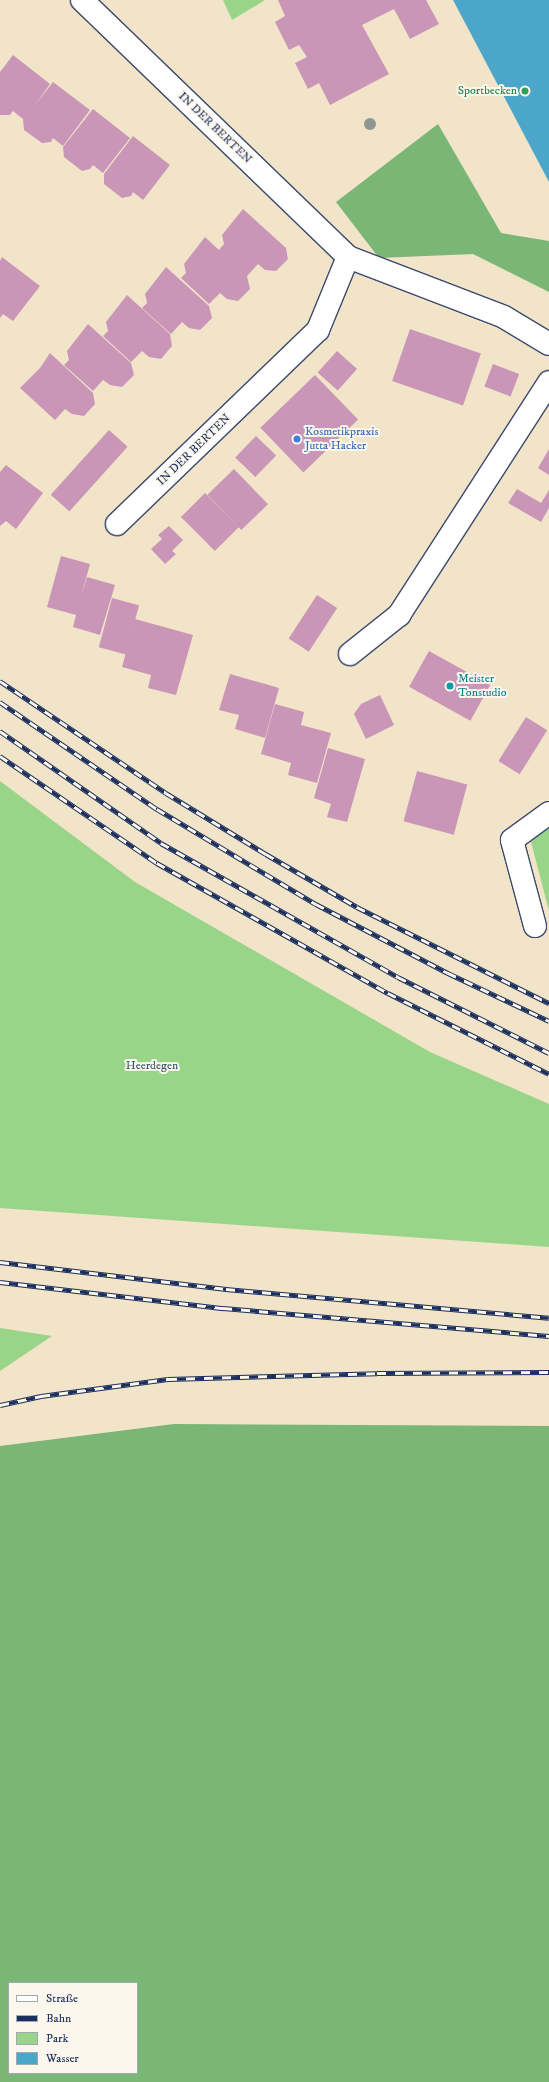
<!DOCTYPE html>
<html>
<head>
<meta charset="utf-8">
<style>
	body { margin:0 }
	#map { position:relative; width:549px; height:2082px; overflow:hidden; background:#f2e4c8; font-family:"IM FELL DW Pica",serif }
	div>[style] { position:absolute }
	.green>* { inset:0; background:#99d589 }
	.forest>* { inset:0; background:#7ab675 }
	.water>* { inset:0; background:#4ca6ca }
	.building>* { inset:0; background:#c996b8; transform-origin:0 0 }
	.roads { filter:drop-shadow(1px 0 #3b4a6e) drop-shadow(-1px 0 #3b4a6e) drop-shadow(0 1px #3b4a6e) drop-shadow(0 -1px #3b4a6e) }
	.minor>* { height:22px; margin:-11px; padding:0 11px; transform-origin:11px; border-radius:11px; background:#fff }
	.rail>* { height:4.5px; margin-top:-2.25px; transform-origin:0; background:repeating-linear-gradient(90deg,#fbf7ec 0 9px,#1b2f5e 0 18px); box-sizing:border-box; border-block:1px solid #1b2f5e }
	.trees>* { width:12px; height:12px; margin:-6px; border-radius:50%; background:#8d9794 }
	.dots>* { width:11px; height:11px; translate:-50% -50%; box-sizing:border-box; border:2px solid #fbf7ec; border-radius:50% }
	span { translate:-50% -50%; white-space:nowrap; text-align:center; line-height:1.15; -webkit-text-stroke:4px #fbf7ec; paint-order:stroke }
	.leisure-label { font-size:12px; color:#27864d }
	.right { translate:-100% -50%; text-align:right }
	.street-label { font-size:12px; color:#1b2f5e }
	.shop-label { font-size:12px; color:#366cbe }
	.left { translate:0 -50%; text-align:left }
	.culture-label { font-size:12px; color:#0d838f }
	.park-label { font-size:12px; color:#3a5869 }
	.legend { position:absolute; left:8px; top:1982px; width:130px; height:92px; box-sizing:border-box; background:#fbf7ec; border:1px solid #a1a7b3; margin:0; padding:5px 7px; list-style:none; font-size:12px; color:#1b2f5e }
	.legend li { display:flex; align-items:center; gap:8px; height:20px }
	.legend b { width:20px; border:1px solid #a1a7b3 }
</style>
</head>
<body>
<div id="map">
	<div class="green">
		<i style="clip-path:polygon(223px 0,265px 0,232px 20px)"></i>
		<i style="clip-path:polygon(0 781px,135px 882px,430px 1052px,549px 1104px,549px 1247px,0 1208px)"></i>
		<i style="clip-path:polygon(549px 829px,549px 911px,529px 834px)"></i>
		<i style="clip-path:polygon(0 1328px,52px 1336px,0 1371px)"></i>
	</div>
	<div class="forest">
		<i style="clip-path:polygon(438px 124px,501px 233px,549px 241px,549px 292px,473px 254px,379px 258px,336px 202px)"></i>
		<i style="clip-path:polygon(evenodd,174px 1424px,549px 1426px,549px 2082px,0 2082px,0 1446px,174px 1424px,9px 1983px,137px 1983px,137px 2073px,9px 2073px,9px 1983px)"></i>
	</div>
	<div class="water">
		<i style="clip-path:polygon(453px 0,549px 0,549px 182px)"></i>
	</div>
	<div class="building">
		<i style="clip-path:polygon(278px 0,426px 0,439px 24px,410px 39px,394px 9px,362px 25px,389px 74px,330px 105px,319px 83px,308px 89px,295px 63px,307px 57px,299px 45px,289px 50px,275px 22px,285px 16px)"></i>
		<i style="clip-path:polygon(13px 55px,50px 84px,35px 105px,53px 82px,90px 110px,63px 146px,53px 138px,51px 142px,42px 143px,24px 130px,23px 119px,13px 111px,10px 115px,0 115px,0 72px)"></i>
		<i style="clip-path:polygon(93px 109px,130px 138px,103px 173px,93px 165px,90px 169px,82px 171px,64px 157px,63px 147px)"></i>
		<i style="clip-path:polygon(133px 136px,170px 165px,143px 200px,133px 192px,131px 196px,122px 198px,104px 184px,104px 174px)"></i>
		<i style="clip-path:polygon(243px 209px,286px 248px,288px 259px,276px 271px,265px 270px,258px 264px,247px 276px,250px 289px,238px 301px,227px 299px,220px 293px,209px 304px,181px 278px,186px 273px,184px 264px,205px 237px,219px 250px,224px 244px,222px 235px)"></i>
		<i style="clip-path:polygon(2px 257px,40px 286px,13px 321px,3px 314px,0 318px,0 261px)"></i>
		<i style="clip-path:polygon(166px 267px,209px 306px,212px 318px,200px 330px,189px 328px,182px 322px,171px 334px,142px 308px,147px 303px,145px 294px)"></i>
		<i style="clip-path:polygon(127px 295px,170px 334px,172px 346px,161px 359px,149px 357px,142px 351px,131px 362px,103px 336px,108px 331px,106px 322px)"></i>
		<i style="clip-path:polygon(88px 324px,131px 363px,134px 375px,122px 387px,110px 385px,103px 380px,93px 391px,64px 365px,69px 360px,67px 351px)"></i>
		<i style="left:410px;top:329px;width:75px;height:55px;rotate:19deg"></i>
		<i style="left:337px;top:351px;width:27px;height:29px;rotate:42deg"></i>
		<i style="clip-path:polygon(50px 353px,93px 393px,95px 404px,84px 416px,72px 414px,65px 409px,55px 420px,20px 388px,40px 368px)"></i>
		<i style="left:493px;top:364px;width:28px;height:24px;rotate:21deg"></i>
		<i style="left:315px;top:375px;width:62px;height:76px;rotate:46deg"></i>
		<i style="left:109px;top:430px;width:25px;height:87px;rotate:42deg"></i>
		<i style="left:256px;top:436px;width:28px;height:30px;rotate:44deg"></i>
		<i style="clip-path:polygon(549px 449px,549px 475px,538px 468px)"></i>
		<i style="clip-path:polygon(6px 465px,43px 493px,16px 529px,6px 521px,0 526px,0 472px)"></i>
		<i style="left:234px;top:469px;width:49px;height:37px;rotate:46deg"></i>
		<i style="clip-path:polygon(517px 489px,541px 503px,549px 490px,549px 508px,541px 522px,508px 503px)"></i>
		<i style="left:205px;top:493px;width:48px;height:34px;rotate:45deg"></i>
		<i style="clip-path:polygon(169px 526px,183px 540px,172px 551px,176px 554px,165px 564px,151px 549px,162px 539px,158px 535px)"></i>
		<i style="clip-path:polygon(61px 556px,90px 564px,81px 596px,87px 577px,115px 585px,100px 635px,73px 627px,76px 615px,47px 607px)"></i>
		<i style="left:317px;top:595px;width:24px;height:52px;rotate:33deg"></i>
		<i style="left:112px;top:598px;width:28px;height:51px;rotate:15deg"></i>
		<i style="clip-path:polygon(135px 619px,193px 635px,176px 695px,148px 688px,151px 675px,122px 667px)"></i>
		<i style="left:429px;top:651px;width:70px;height:41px;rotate:29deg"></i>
		<i style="clip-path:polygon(230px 674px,279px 688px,265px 738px,235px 729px,239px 715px,219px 710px)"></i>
		<i style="clip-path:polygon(380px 695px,394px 725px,366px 739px,354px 714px,361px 704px)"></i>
		<i style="clip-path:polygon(275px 704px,304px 712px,301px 725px,331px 733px,317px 783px,288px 775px,291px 763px,261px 754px)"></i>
		<i style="left:526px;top:717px;width:25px;height:52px;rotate:32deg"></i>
		<i style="clip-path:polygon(328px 748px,365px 759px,347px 822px,327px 817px,331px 804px,314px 798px)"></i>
		<i style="left:417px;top:771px;width:52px;height:52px;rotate:15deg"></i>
	</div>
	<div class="roads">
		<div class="minor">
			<i style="left:82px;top:0;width:370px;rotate:44deg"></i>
			<i style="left:348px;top:257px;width:167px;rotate:21deg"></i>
			<i style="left:504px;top:317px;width:52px;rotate:31deg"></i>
			<i style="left:117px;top:524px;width:279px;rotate:-44deg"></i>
			<i style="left:318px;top:330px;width:79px;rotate:-67.7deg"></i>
			<i style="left:350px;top:654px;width:63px;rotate:-38.5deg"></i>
			<i style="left:399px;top:615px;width:277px;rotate:-57.2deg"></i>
			<i style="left:535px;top:926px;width:89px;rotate:-105deg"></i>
			<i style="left:512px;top:840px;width:46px;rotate:-36.1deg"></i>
		</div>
	</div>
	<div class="rail">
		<i style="left:0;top:681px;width:200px;rotate:34deg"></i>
		<i style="left:166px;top:793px;width:117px;rotate:31.4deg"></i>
		<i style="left:266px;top:854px;width:105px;rotate:30.2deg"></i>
		<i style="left:357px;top:907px;width:215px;rotate:26.6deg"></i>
		<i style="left:0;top:702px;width:190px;rotate:34.3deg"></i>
		<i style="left:157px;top:809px;width:185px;rotate:30.9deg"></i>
		<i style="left:316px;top:904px;width:149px;rotate:27.6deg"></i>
		<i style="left:448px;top:973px;width:112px;rotate:25.4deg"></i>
		<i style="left:0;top:731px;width:196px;rotate:34.8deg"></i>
		<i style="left:161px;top:843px;width:272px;rotate:29.5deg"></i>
		<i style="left:398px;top:977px;width:169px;rotate:26.7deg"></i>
		<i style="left:0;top:756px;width:190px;rotate:34.3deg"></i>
		<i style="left:157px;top:863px;width:265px;rotate:29.4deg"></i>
		<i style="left:388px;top:993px;width:180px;rotate:26.7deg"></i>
		<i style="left:0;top:1262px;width:228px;rotate:6.8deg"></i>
		<i style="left:226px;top:1289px;width:324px;rotate:5.1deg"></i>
		<i style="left:0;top:1282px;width:225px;rotate:6.7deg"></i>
		<i style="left:223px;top:1308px;width:327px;rotate:4.9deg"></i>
		<i style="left:0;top:1405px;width:42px;rotate:-12.4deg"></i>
		<i style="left:41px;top:1396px;width:128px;rotate:-7.6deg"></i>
		<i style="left:168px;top:1379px;width:209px;rotate:-1.6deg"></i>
		<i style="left:377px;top:1373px;width:172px;rotate:-0.3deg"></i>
	</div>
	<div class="trees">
		<i style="left:370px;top:124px"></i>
	</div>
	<div class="dots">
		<i style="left:525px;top:91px;background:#2e9e5b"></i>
		<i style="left:297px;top:439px;background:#3f7fe0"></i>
		<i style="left:450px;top:686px;background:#0f9aa8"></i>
	</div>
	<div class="leisure-label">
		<span class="right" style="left:517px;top:91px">Sportbecken</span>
	</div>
	<div class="street-label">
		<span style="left:215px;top:128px;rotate:44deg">IN DER BERTEN</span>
		<span style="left:194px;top:450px;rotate:-44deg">IN DER BERTEN</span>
	</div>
	<div class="shop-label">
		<span class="left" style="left:305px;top:439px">Kosmetikpraxis<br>Jutta Hacker</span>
	</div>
	<div class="culture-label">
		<span class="left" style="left:458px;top:686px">Meister<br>Tonstudio</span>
	</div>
	<div class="park-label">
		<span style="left:152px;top:1066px">Heerdegen</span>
	</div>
	<ul class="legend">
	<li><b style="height:5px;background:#fff"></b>Straße</li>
	<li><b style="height:5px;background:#1b2f5e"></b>Bahn</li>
	<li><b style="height:11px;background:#99d589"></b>Park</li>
	<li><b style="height:11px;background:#4ca6ca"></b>Wasser</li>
	</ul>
</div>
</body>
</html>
